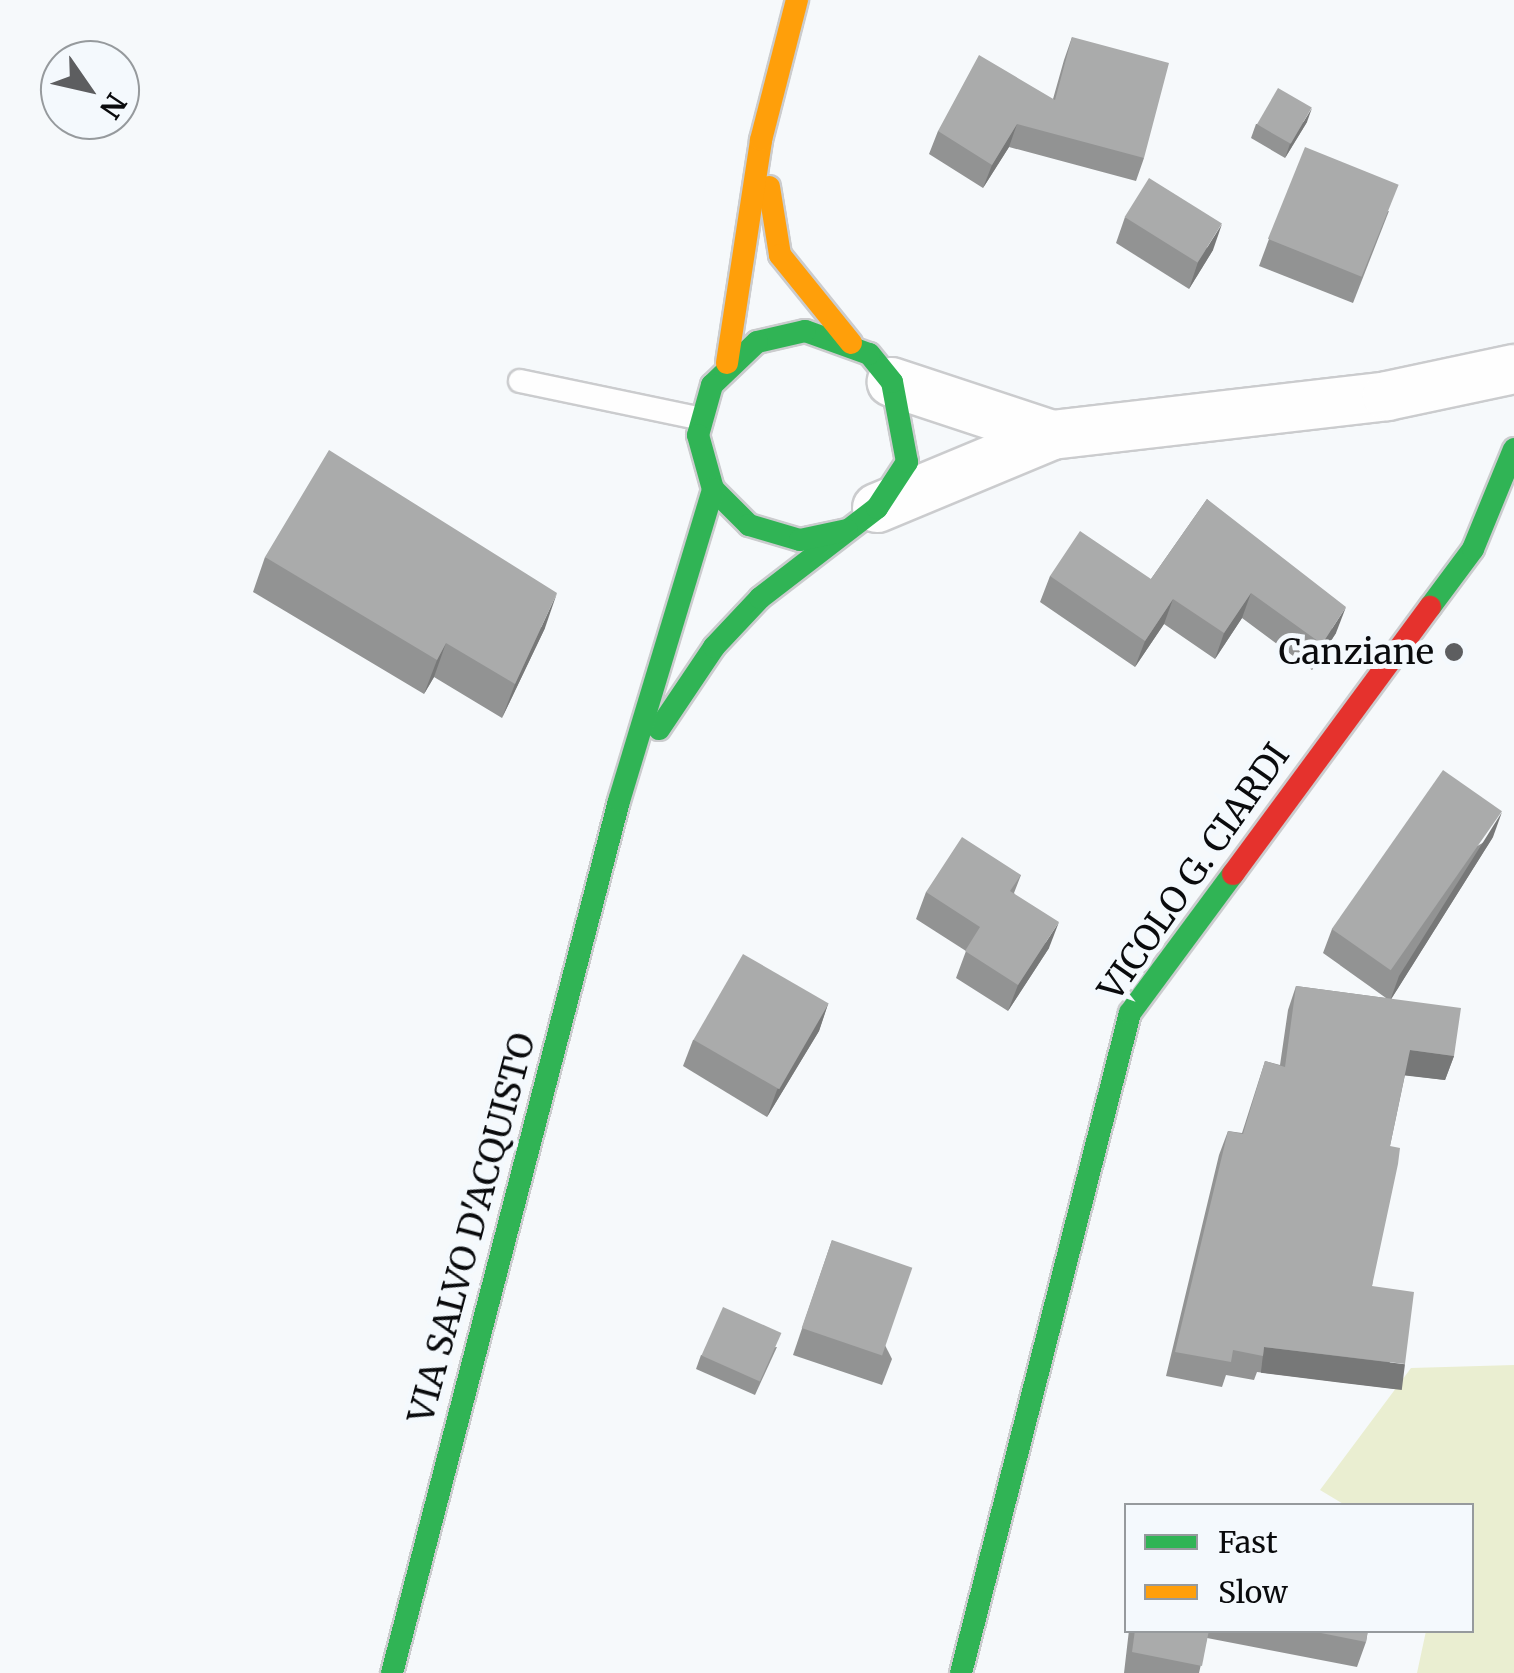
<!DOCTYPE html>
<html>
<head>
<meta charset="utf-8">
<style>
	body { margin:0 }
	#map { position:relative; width:1514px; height:1673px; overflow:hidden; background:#f6f9fb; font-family:Merriweather,serif }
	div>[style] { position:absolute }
	.green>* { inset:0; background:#eaeed1 }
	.roads { filter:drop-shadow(2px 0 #cbccce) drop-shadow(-2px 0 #cbccce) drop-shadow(0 2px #cbccce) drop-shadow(0 -2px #cbccce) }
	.lane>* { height:22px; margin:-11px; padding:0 11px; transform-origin:11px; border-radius:11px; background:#fefefe }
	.street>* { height:48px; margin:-24px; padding:0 24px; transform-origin:24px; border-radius:24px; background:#fefefe }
	.fast>* { height:22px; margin:-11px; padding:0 11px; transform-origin:11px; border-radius:11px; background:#30b455 }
	.slow>* { height:22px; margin:-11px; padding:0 11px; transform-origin:11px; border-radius:11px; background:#ff9f0a }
	.jam>* { height:22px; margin:-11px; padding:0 11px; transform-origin:11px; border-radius:11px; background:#e5322d }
	.wall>* { inset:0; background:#929393 }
	.shaded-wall>* { inset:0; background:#777878; transform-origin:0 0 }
	.building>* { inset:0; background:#aaabab; transform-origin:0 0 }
	.dots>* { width:28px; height:28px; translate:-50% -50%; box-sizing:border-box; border:5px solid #f4f9fd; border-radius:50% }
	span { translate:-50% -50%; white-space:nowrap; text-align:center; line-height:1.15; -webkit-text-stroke:10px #f4f9fd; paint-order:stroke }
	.poi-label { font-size:35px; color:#0a0b0d }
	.right { translate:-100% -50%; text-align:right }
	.street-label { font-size:35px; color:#0a0b0d }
	.legend { position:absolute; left:1124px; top:1503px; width:350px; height:130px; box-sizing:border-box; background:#f4f9fd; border:2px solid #969a9d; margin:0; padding:12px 18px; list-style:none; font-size:30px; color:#0a0b0d }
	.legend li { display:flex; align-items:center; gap:20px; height:50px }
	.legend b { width:50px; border:2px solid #969a9d }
	.north { position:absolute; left:40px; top:40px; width:100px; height:100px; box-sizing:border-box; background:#f4f9fd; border:2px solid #969a9d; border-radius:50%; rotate:124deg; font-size:28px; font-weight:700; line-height:40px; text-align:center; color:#0a0b0d }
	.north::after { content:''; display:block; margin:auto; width:35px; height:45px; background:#5d5e60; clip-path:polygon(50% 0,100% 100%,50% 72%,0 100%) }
</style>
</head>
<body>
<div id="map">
	<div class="green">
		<i style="clip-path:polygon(1514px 1365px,1514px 1673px,1417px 1673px,1426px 1631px,1472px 1630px,1472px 1506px,1345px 1505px,1320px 1490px,1411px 1368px)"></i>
	</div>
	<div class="roads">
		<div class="lane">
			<i style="left:520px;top:381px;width:186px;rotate:11.8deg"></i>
		</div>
		<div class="street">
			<i style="left:1052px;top:435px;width:337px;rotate:-6.6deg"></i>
			<i style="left:1387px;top:396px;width:130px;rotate:-12deg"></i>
			<i style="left:877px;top:508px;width:190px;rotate:-22.6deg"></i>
			<i style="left:1052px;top:435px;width:169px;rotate:-161.7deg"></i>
		</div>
		<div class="fast">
			<i style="left:1430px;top:607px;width:72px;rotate:-53.4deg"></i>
			<i style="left:1473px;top:549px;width:108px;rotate:-67.7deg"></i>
			<i style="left:659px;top:729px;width:99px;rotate:-56.1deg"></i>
			<i style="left:714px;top:647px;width:67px;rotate:-46.8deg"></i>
			<i style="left:760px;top:598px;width:148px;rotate:-37.6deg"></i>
			<i style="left:877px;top:508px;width:55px;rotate:-56.9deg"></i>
			<i style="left:907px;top:462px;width:81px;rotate:-100.6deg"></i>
			<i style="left:892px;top:382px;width:36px;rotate:-129deg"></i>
			<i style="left:869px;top:354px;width:68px;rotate:-160.2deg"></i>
			<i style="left:805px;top:331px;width:49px;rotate:167.1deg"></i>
			<i style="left:757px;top:342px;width:62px;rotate:136.3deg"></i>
			<i style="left:712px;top:385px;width:52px;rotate:105.6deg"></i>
			<i style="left:698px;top:435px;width:56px;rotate:74.5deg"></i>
			<i style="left:713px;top:489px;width:51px;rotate:45deg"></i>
			<i style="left:749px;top:525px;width:53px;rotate:16.4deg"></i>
			<i style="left:800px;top:540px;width:48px;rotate:-12deg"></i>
			<i style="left:392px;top:1673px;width:901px;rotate:-75.41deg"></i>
			<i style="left:619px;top:801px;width:326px;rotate:-73.2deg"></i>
			<i style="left:961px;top:1673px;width:681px;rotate:-75.64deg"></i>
			<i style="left:1130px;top:1013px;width:173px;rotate:-53.5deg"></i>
		</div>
		<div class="slow">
			<i style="left:769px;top:187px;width:69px;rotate:80.8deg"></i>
			<i style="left:780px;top:255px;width:113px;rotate:51.1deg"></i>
			<i style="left:727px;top:363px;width:226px;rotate:-81.3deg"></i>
			<i style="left:761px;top:140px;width:145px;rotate:-75.6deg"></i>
		</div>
		<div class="jam">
			<i style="left:1233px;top:874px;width:332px;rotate:-53.6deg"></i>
		</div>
	</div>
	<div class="wall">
		<i style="clip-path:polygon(1072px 37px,1144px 158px,1136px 181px,1009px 147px,983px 188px,929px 154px,938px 131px,1053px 99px,1064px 60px)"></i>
		<i style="clip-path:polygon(1307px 122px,1285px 158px,1251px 138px,1256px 124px)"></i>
		<i style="clip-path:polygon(1389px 211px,1353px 303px,1259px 266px,1269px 239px)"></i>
		<i style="clip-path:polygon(1125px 217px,1213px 250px,1189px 289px,1116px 243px)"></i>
		<i style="clip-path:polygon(1207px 499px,1336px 633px,1312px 670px,1242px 618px,1215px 659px,1164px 624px,1135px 667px,1040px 602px,1050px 576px,1151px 579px)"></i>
		<i style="clip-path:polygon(265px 557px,545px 628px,502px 718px,434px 677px,424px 694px,253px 592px)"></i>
		<i style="clip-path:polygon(1493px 837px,1391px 999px,1454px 1056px,1445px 1080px,1405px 1075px,1390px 1146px,1372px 1286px,1396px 1389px,1257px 1372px,1254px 1380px,1226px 1375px,1222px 1387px,1166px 1376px,1219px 1155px,1228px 1131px,1242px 1133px,1265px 1061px,1280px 1065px,1288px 1010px,1296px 986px,1386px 998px,1323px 953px,1332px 929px)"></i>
		<i style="clip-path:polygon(1021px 875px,1014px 893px,1049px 948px,1008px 1011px,956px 978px,966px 951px,916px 919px,926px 892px)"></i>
		<i style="clip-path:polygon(828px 1004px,819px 1031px,767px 1117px,683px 1066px,693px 1040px)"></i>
		<i style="clip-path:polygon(832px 1240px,892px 1359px,882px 1385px,793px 1355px)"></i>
		<i style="clip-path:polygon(777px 1347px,755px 1395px,696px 1369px,701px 1355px)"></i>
		<i style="clip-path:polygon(1129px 1630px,1368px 1630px,1366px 1642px,1357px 1667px,1207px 1638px,1199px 1673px,1124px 1673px)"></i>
	</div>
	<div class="shaded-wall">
		<i style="clip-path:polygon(1312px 108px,1307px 122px,1285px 158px,1290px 144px)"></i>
		<i style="clip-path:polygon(1017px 124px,1009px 147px,983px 188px,992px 165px)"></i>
		<i style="clip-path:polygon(1222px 224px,1213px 250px,1189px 289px,1198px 262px)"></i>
		<i style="clip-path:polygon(557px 593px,545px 628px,502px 718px,515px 684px)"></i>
		<i style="clip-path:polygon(1251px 593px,1242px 618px,1215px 659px,1224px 633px)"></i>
		<i style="clip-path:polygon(1173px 599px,1164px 624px,1135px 667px,1145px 641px)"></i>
		<i style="clip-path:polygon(1346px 607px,1336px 633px,1312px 670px,1322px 644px)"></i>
		<i style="clip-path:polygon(446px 643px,434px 677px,424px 694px,437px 660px)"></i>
		<i style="clip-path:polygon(1502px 812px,1493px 837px,1390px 1001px,1399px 976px)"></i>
		<i style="clip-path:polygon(1059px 922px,1049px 948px,1008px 1011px,1018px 985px)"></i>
		<i style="clip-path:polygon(828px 1004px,819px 1031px,767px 1117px,777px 1090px)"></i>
		<i style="clip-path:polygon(1410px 1050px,1454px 1056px,1445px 1080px,1401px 1075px)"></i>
		<i style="left:1264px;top:1347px;width:142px;height:26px;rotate:7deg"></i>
	</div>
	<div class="building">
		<i style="clip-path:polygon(1072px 37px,1169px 63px,1144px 158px,1017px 124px,992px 165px,938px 131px,979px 55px,1055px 100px)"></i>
		<i style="left:1278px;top:88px;width:39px;height:42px;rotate:30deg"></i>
		<i style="left:1305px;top:147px;width:101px;height:99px;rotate:22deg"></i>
		<i style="left:1149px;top:178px;width:86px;height:46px;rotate:32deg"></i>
		<i style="clip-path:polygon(329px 450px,557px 593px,515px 684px,446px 643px,437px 660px,265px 557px)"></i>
		<i style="clip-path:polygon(1207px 499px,1346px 607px,1322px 644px,1251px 593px,1224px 633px,1173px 599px,1145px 641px,1050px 576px,1080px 531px,1151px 579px)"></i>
		<i style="left:1443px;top:770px;width:72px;height:194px;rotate:35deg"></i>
		<i style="clip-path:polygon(962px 837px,1021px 875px,1010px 891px,1059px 922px,1018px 985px,965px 951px,980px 927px,926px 892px)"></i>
		<i style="left:743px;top:954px;width:99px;height:99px;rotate:30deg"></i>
		<i style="clip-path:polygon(1296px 986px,1461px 1008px,1454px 1056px,1410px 1050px,1390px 1146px,1400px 1148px,1398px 1164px,1372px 1286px,1414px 1292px,1405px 1364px,1264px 1347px,1263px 1356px,1233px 1350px,1231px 1362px,1175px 1352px,1228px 1131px,1243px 1134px,1265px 1061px,1285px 1067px)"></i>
		<i style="left:832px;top:1240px;width:85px;height:93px;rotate:19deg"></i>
		<i style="left:723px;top:1307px;width:64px;height:53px;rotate:24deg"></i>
		<i style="clip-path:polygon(1135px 1630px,1209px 1630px,1202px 1666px,1132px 1652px)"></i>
		<i style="clip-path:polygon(1306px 1630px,1368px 1630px,1366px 1642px)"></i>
	</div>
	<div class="dots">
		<i style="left:1454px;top:652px;background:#5d5e60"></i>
	</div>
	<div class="poi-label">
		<span class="right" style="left:1434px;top:652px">Canziane</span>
	</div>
	<div class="street-label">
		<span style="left:1194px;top:872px;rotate:-55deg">VICOLO G. CIARDI</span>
		<span style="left:472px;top:1228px;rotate:-75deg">VIA SALVO D'ACQUISTO</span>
	</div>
	<ul class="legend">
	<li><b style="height:12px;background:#30b455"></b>Fast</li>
	<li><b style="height:12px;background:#ff9f0a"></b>Slow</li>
	</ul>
	<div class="north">N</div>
</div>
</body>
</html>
